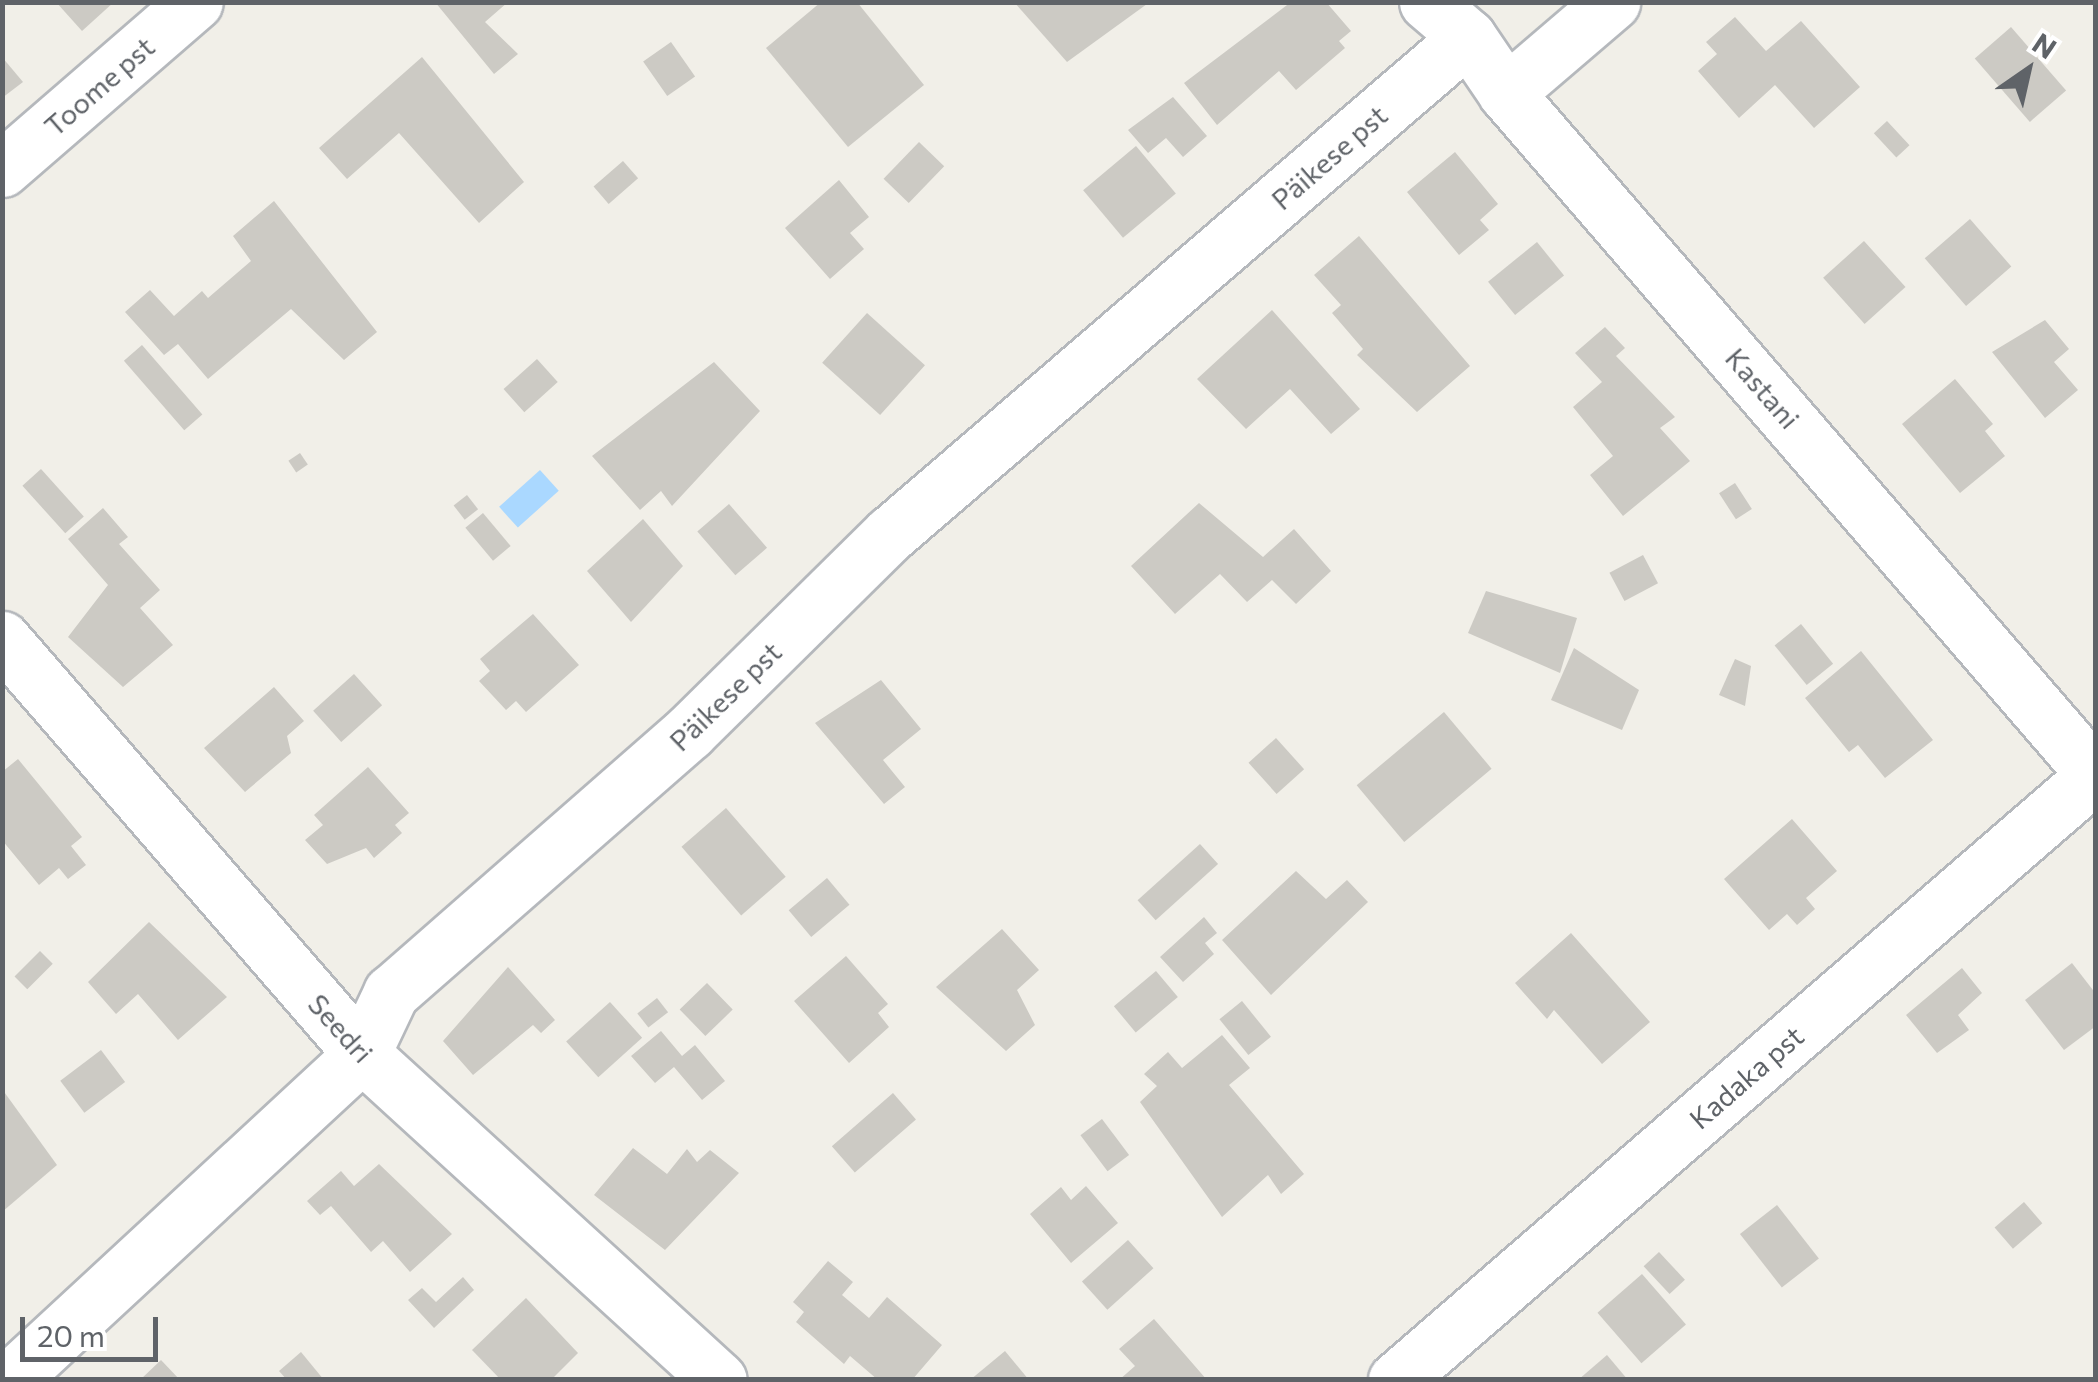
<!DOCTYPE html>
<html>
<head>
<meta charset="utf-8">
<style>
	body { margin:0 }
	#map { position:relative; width:2098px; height:1382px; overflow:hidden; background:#f1efe8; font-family:Commissioner,sans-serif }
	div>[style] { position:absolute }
	.water>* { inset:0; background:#aad8ff; transform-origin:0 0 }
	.building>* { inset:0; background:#cccac4; transform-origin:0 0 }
	.roads { filter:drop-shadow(2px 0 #b5b8bc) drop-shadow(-2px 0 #b5b8bc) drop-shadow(0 2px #b5b8bc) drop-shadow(0 -2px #b5b8bc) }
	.street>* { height:55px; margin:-27.5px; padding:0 27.5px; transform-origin:27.5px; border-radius:27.5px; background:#fff }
	.secondary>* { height:55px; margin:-27.5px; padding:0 27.5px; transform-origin:27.5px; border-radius:27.5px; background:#fff }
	span { translate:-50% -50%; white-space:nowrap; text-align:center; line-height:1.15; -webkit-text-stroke:10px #fff; paint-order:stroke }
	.street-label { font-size:28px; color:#5f6368 }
	.frame { position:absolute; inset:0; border:5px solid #5f6368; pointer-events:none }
	.north { position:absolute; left:1978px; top:20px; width:100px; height:100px; -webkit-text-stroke:8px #fff; paint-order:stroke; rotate:34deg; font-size:28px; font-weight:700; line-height:40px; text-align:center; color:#5f6368 }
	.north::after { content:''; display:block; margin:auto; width:35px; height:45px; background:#5f6368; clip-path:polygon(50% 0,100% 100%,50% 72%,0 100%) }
	.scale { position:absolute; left:20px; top:1317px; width:138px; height:45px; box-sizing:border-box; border:5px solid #5f6368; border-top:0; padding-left:12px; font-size:30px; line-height:35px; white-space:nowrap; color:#5f6368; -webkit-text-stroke:8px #fff; paint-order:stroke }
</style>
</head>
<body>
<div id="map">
	<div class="water">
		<i style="left:540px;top:470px;width:28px;height:55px;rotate:48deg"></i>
	</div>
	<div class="building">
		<i style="clip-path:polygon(56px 2px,114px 2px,82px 31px)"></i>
		<i style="clip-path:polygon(435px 2px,508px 2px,485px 22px,518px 54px,494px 74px)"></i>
		<i style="clip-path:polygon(821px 2px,857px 2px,924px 85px,848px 147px,766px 48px)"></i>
		<i style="clip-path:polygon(1014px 2px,1147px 2px,1147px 4px,1067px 62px)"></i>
		<i style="clip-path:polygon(1291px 2px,1326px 2px,1351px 31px,1339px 41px,1345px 48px,1296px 90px,1279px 71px,1217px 125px,1184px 83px)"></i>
		<i style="clip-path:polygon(1735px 17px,1766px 51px,1801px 21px,1860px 87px,1814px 128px,1775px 85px,1739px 118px,1698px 71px,1717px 54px,1706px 42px)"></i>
		<i style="left:2011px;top:27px;width:84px;height:48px;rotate:49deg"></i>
		<i style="left:671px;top:42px;width:42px;height:34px;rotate:55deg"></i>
		<i style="clip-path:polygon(2px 57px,23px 82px,2px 98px)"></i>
		<i style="clip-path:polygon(422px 57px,524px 182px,479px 223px,399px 133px,347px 179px,319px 148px)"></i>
		<i style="clip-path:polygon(1173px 97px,1207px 136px,1183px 157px,1166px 138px,1148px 153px,1128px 130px)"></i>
		<i style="left:1887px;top:121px;width:33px;height:18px;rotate:47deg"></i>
		<i style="left:919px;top:142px;width:35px;height:51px;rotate:44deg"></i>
		<i style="left:1136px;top:146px;width:62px;height:69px;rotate:50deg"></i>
		<i style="clip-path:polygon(1455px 152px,1498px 204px,1480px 220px,1489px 230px,1459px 255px,1407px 192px)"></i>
		<i style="left:623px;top:161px;width:23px;height:39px;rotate:49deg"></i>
		<i style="clip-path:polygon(839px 180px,869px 217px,850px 233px,864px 249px,830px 279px,785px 228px)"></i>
		<i style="clip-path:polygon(274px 201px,377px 332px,344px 360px,291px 309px,208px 379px,178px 344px,164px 355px,125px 312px,150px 290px,174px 316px,202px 291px,208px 298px,251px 261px,233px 236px)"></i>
		<i style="left:1970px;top:219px;width:63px;height:60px;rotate:49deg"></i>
		<i style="clip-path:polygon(1359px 236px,1470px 366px,1417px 412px,1357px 355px,1363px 349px,1332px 313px,1341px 305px,1314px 275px)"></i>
		<i style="left:1864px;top:241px;width:62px;height:55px;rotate:48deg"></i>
		<i style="left:1537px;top:242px;width:43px;height:63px;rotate:51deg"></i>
		<i style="clip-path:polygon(1272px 310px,1360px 409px,1331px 434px,1290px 389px,1246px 429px,1197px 379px)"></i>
		<i style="left:867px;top:313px;width:78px;height:67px;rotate:42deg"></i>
		<i style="clip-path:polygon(2045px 320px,2069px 349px,2054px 362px,2078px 390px,2045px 418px,1992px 352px)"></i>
		<i style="clip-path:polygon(1605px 327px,1625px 348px,1616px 356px,1675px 417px,1660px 428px,1690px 461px,1623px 516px,1590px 475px,1613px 456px,1573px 407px,1602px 382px,1575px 353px)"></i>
		<i style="left:142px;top:345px;width:92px;height:24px;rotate:49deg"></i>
		<i style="left:537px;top:359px;width:31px;height:45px;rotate:48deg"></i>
		<i style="clip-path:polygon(714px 362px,760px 411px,672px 506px,661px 491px,640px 510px,592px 456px)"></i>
		<i style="clip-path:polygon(1955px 379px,1993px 424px,1985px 431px,2005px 456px,1960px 493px,1902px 424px)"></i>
		<i style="left:300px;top:453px;width:14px;height:14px;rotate:56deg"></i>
		<i style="left:41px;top:469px;width:64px;height:25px;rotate:48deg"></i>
		<i style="left:1735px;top:483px;width:31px;height:19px;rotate:57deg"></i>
		<i style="left:467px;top:495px;width:18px;height:17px;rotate:52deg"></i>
		<i style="clip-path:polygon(1199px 503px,1263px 557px,1294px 529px,1331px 571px,1296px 604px,1272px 580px,1247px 602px,1220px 574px,1175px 614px,1131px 566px)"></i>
		<i style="left:729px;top:504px;width:58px;height:42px;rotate:49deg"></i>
		<i style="clip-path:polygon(103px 508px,128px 537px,119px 544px,160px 590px,140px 608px,173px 645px,123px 687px,68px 637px,108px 585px,68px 539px)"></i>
		<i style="left:483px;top:513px;width:43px;height:23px;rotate:50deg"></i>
		<i style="clip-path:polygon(643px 519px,683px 566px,631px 622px,587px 571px)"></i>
		<i style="left:1643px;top:555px;width:32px;height:38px;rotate:62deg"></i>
		<i style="clip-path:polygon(1486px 591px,1577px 618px,1560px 673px,1468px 633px)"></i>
		<i style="clip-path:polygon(533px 614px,579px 665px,526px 712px,516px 701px,506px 710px,479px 681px,490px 671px,480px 659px)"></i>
		<i style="left:1801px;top:624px;width:51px;height:34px;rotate:51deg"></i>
		<i style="clip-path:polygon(1574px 648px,1639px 690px,1622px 730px,1551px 700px)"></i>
		<i style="clip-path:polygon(1861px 651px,1933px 740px,1885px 778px,1858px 745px,1849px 752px,1805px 698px)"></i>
		<i style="clip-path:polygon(1735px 659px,1751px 666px,1745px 706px,1719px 695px)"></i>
		<i style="left:354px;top:674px;width:42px;height:55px;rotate:48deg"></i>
		<i style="clip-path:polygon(881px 680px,921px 729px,883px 760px,905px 787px,884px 804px,815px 723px)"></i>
		<i style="clip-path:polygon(274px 687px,304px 721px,287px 736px,291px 753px,245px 792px,204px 748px)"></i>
		<i style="left:1444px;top:712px;width:74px;height:114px;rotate:50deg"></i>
		<i style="left:1276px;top:738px;width:42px;height:37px;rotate:48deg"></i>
		<i style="clip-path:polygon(18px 759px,82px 837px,71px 846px,86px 865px,68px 879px,59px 868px,39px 885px,2px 840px,2px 772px)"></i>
		<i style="clip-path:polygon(368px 767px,409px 813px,395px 825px,402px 833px,374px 858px,366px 848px,327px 864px,305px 840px,323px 825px,314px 815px)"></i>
		<i style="left:726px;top:808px;width:91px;height:59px;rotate:49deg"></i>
		<i style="clip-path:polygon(1792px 819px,1837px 871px,1806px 898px,1815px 909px,1797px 925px,1787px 914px,1769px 930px,1724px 879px)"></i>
		<i style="left:1200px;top:844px;width:27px;height:84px;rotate:48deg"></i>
		<i style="clip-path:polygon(1296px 871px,1326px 899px,1347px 880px,1368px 902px,1271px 995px,1222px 940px)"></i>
		<i style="left:827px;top:878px;width:35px;height:50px;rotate:50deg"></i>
		<i style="clip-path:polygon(1204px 917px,1217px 933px,1205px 943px,1214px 954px,1183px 982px,1160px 957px)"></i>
		<i style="clip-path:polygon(149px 922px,227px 997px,178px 1040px,138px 994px,116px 1014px,88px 982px)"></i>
		<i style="clip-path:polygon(1002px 929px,1039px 970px,1017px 990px,1035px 1025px,1006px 1051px,936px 987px)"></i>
		<i style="clip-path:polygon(1571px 933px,1650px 1022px,1602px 1064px,1554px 1010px,1547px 1019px,1515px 983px)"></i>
		<i style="left:40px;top:951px;width:18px;height:36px;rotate:45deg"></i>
		<i style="clip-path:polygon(846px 956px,888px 1004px,878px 1013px,889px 1027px,849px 1063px,794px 1001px)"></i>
		<i style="clip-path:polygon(2072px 963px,2096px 994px,2096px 1026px,2064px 1050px,2025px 1000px)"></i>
		<i style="clip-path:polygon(508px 967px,555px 1020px,541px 1033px,533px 1025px,473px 1075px,443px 1041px)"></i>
		<i style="clip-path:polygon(1962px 968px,1982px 993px,1958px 1015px,1969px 1030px,1937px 1053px,1906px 1015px)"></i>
		<i style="left:1156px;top:971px;width:34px;height:55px;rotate:50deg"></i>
		<i style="left:707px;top:983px;width:37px;height:38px;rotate:46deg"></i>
		<i style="left:657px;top:998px;width:18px;height:25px;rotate:52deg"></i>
		<i style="left:1242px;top:1001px;width:46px;height:29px;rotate:51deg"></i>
		<i style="left:610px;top:1002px;width:48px;height:59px;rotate:48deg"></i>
		<i style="clip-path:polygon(661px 1031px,682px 1056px,695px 1045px,725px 1081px,702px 1100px,674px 1067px,655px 1083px,631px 1056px)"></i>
		<i style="clip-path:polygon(1222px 1035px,1250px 1068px,1229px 1085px,1304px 1174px,1281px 1194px,1268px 1175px,1222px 1217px,1140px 1102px,1157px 1086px,1144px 1074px,1168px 1052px,1182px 1068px)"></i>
		<i style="left:101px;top:1050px;width:40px;height:51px;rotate:53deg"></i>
		<i style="clip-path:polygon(2px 1089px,57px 1165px,2px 1212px)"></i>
		<i style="left:893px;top:1093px;width:35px;height:81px;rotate:49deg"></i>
		<i style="left:1102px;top:1119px;width:45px;height:27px;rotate:53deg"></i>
		<i style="clip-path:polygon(633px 1148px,667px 1174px,687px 1149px,697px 1162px,710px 1150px,739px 1173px,665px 1250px,594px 1195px)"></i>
		<i style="clip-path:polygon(379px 1164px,452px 1234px,410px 1272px,383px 1241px,371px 1252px,331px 1206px,320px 1215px,307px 1201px,341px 1171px,354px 1186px)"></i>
		<i style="clip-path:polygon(1086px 1186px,1118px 1223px,1071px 1263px,1030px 1214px,1061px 1187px,1071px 1200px)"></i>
		<i style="left:2024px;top:1202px;width:28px;height:39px;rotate:49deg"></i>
		<i style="left:1777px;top:1205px;width:68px;height:47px;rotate:52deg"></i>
		<i style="left:1128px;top:1240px;width:38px;height:62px;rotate:48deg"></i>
		<i style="left:1659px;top:1252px;width:38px;height:21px;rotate:47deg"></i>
		<i style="clip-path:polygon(828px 1261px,853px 1282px,842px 1295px,869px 1318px,887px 1297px,942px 1345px,912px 1380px,878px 1380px,850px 1356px,844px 1364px,796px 1322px,804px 1312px,793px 1302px)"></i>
		<i style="left:1642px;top:1274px;width:67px;height:59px;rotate:49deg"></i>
		<i style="clip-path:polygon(463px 1277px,474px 1290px,434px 1328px,408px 1300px,422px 1288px,436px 1302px)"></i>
		<i style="clip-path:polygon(526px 1298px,578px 1353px,551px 1380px,501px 1380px,472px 1350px)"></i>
		<i style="clip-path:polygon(1154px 1319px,1207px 1380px,1119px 1380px,1135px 1366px,1119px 1349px)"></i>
		<i style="clip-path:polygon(1005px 1351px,1029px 1380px,970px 1380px)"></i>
		<i style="clip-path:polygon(301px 1352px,324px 1380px,287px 1380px,279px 1371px)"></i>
		<i style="clip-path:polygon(1607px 1355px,1628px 1380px,1578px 1380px)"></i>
		<i style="clip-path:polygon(161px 1360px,180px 1380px,140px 1380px)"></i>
	</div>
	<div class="roads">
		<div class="street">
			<i style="left:1427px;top:2px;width:54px;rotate:40.5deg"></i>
			<i style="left:1468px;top:37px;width:68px;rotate:55.8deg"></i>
			<i style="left:1506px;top:93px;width:903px;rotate:49.18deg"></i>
			<i style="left:1506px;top:93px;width:140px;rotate:-40.6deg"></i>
			<i style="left:2px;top:169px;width:255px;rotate:-40.9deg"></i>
			<i style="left:2px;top:639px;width:549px;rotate:49.06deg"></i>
			<i style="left:362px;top:1054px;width:483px;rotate:42.4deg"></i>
			<i style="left:10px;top:1380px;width:480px;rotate:-42.8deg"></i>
			<i style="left:362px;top:1054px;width:68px;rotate:-64.6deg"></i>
			<i style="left:391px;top:993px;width:396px;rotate:-41.2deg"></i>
			<i style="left:689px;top:732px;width:282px;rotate:-44.6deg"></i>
			<i style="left:890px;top:534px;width:762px;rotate:-40.69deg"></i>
		</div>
		<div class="secondary">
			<i style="left:1396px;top:1380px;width:926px;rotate:-40.88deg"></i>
		</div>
	</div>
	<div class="street-label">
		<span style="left:99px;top:86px;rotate:-41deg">Toome pst</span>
		<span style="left:1329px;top:157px;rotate:-41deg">Päikese pst</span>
		<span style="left:1763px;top:388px;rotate:49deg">Kastani</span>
		<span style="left:725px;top:696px;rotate:-44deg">Päikese pst</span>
		<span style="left:341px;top:1028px;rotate:48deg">Seedri</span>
		<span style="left:1746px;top:1077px;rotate:-41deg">Kadaka pst</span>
	</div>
	<div class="frame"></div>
	<div class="north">N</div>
	<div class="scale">20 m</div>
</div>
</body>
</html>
